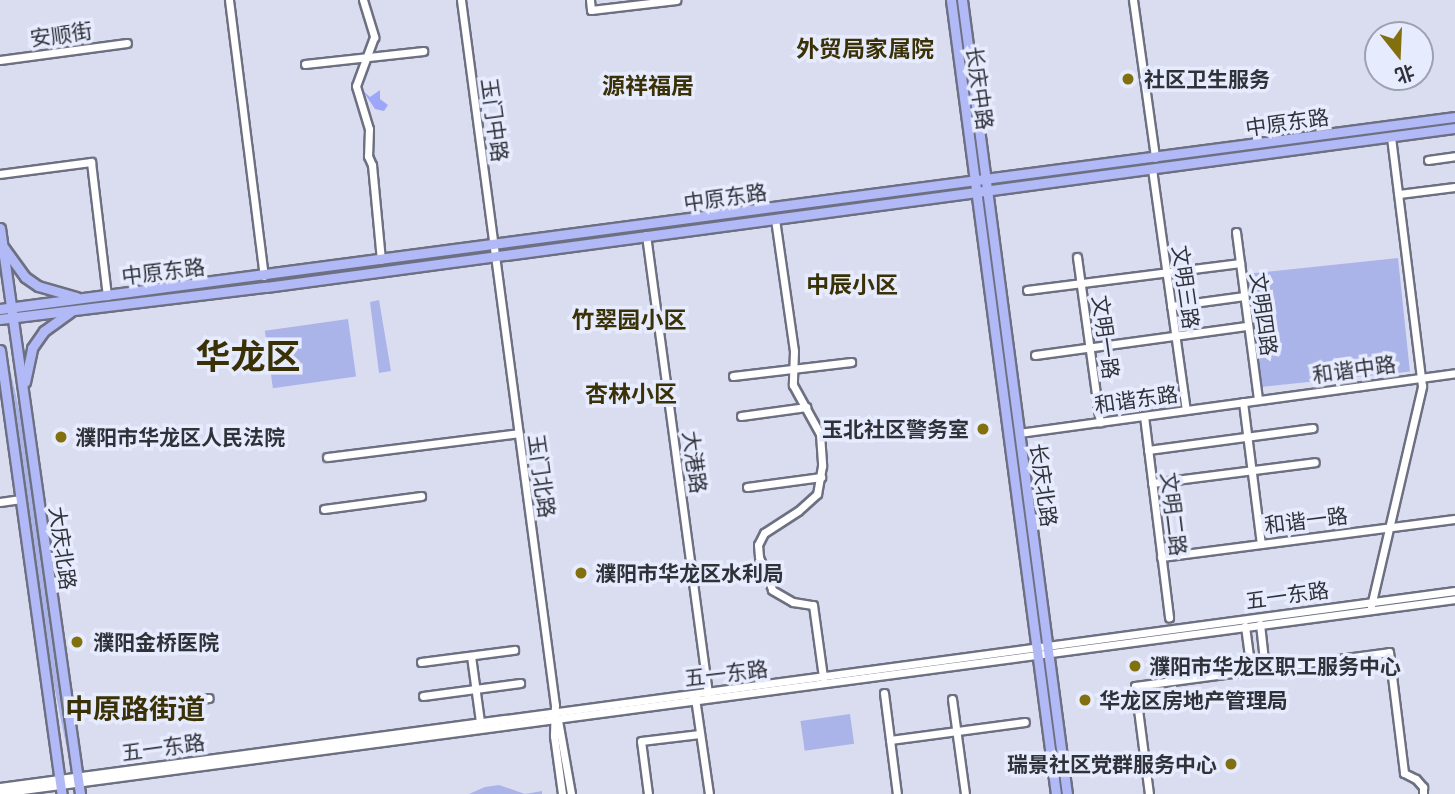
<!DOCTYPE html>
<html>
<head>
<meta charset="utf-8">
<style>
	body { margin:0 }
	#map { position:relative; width:1455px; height:794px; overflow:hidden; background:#daddf0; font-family:"Noto Sans","Noto Sans SC",sans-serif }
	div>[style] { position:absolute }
	.green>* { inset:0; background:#abb4e9; transform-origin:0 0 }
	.water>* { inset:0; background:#9ca7f9 }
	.roads { filter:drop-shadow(2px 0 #6d7081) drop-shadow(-2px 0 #6d7081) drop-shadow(0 2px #6d7081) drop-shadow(0 -2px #6d7081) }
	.minor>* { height:7px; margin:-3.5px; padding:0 3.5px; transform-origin:3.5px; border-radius:3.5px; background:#fff }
	.major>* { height:9px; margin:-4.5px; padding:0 4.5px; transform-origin:4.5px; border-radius:4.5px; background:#b2b9f7 }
	.dots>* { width:19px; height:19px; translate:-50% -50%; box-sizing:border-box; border:4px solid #e7ebfe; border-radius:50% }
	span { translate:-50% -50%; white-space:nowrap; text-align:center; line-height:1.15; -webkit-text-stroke:7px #e7ebfe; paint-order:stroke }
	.street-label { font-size:21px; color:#303239 }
	.poi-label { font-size:21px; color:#303239; font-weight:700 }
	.left { translate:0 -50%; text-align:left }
	.right { translate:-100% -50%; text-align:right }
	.neighbourhood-label { font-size:23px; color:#3a3206; font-weight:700 }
	.district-label { font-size:28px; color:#3a3206; font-weight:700 }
	.town-label { font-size:35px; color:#3a3206; font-weight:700 }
	.north { position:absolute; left:1364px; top:21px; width:70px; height:70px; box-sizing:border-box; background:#e7ebfe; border:2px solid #9ea1af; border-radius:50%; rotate:162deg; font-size:19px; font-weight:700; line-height:28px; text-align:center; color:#303239 }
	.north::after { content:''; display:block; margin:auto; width:24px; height:32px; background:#826f0e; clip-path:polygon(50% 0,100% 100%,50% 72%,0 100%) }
</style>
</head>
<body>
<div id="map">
	<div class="green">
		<i style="left:1398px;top:258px;width:114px;height:154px;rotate:84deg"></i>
		<i style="clip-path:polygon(379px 300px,391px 371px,379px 373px,370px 302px)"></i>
		<i style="left:348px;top:319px;width:58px;height:84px;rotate:82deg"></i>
		<i style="clip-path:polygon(6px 351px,21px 418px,69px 759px,51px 671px)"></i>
		<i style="left:850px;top:714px;width:30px;height:50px;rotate:82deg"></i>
		<i style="clip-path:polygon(499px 785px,525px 794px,542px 791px,542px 794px,469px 794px,485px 787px)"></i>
	</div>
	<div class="water">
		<i style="clip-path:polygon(380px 90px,380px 99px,388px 105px,384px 111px,375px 109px,363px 91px,370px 97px)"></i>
	</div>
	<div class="roads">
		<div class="minor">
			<i style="left:229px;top:0;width:278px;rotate:82.8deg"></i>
			<i style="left:363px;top:0;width:39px;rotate:73deg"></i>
			<i style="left:374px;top:37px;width:52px;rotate:110.2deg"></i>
			<i style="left:356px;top:86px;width:45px;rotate:73.2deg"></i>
			<i style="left:369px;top:129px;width:27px;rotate:92deg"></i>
			<i style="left:368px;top:156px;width:10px;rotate:66deg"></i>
			<i style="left:372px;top:165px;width:95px;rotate:84.6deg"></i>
			<i style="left:461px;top:0;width:711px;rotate:82.41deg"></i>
			<i style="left:555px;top:705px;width:31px;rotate:92deg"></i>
			<i style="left:554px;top:736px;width:59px;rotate:82.1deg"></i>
			<i style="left:590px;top:0;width:10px;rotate:84deg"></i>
			<i style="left:591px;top:10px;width:86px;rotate:-6.7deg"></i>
			<i style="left:1133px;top:0;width:159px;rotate:82deg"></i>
			<i style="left:0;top:60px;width:128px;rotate:-7.6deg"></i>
			<i style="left:305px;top:64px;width:119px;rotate:-6.3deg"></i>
			<i style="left:1428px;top:160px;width:27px;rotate:-8deg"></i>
			<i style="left:1152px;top:169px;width:243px;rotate:82deg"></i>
			<i style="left:0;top:174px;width:92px;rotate:-7.5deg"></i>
			<i style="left:91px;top:162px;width:135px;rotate:83.2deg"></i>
			<i style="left:1399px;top:194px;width:56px;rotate:-7.1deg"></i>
			<i style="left:775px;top:219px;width:133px;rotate:81.8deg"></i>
			<i style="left:794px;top:351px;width:34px;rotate:92deg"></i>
			<i style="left:793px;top:385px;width:56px;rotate:61.1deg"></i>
			<i style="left:820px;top:434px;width:32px;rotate:86deg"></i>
			<i style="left:822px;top:466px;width:28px;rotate:100deg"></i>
			<i style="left:817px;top:494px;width:25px;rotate:138deg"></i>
			<i style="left:798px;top:511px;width:40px;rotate:147.1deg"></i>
			<i style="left:764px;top:533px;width:13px;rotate:117deg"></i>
			<i style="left:758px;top:545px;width:12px;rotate:85deg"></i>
			<i style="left:759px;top:557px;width:35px;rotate:68deg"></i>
			<i style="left:772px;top:590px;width:24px;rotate:30deg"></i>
			<i style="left:793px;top:602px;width:20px;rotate:9deg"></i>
			<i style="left:813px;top:605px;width:73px;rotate:82.1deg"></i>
			<i style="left:1236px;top:232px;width:169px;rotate:82.5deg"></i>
			<i style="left:646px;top:235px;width:462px;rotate:82.3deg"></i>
			<i style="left:1077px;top:257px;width:167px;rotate:82.1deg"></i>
			<i style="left:1027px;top:290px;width:215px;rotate:-7.2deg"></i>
			<i style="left:1171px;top:306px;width:74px;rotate:-7.8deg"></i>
			<i style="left:1035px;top:355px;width:215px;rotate:-7.8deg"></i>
			<i style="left:733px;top:376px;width:119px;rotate:-6.8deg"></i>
			<i style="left:1243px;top:402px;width:143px;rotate:82.8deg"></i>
			<i style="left:741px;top:416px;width:66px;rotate:-7.9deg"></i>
			<i style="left:1144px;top:416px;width:203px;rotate:82.9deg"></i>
			<i style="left:1019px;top:433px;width:440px;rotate:-7.8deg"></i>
			<i style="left:1148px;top:450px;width:166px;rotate:-7.6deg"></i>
			<i style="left:327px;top:457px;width:193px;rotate:-7.1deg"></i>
			<i style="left:1152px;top:483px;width:164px;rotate:-7.3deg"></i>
			<i style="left:747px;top:487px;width:75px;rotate:-7.7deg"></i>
			<i style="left:0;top:502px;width:21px;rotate:-8deg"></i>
			<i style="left:324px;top:509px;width:98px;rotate:-7.6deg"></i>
			<i style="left:1161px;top:557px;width:296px;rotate:-7.4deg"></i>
			<i style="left:1371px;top:606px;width:226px;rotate:-76.9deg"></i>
			<i style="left:1422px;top:386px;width:251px;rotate:-97.1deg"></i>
			<i style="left:1260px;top:624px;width:45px;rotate:83.7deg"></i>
			<i style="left:1245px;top:626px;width:45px;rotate:82.4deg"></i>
			<i style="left:471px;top:656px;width:67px;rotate:82.2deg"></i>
			<i style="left:421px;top:662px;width:94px;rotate:-7.4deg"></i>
			<i style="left:884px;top:693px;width:102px;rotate:82.7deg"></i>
			<i style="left:423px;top:696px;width:98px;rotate:-7.6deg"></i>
			<i style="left:695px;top:698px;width:97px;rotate:81.7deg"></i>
			<i style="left:952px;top:699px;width:96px;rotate:82.2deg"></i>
			<i style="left:162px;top:704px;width:47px;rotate:-7.3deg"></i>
			<i style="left:558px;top:720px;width:75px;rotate:80deg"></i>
			<i style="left:890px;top:740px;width:136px;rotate:-7.6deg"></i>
			<i style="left:0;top:787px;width:1468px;rotate:-7.67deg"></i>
			<i style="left:0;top:793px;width:1468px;rotate:-7.59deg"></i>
			<i style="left:648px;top:794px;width:53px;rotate:-97.5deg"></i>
			<i style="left:641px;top:741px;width:59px;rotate:-6.8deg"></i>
			<i style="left:1149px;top:794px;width:109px;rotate:-97.4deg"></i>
			<i style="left:1135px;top:686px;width:256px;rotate:-7.6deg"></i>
			<i style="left:1389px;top:652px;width:122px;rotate:82.9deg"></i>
			<i style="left:1404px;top:773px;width:13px;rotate:27deg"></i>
			<i style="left:1416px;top:779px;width:11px;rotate:49deg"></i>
			<i style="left:1423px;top:787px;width:7px;rotate:90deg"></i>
		</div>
		<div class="major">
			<i style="left:951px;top:0;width:801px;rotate:82.47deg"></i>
			<i style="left:962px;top:0;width:801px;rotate:82.47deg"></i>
			<i style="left:0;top:228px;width:572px;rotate:81.95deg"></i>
			<i style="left:4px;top:248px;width:36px;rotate:54deg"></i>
			<i style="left:25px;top:277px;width:16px;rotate:35deg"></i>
			<i style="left:38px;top:286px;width:40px;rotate:16deg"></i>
			<i style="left:0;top:309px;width:1468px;rotate:-7.52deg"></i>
			<i style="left:0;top:319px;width:268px;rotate:-6.9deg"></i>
			<i style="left:266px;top:287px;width:1200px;rotate:-7.62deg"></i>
			<i style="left:0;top:350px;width:448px;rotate:82.1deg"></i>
			<i style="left:25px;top:382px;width:35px;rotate:-78deg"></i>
			<i style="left:32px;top:348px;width:21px;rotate:-55deg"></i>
			<i style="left:44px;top:331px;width:32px;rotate:-36deg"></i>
		</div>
	</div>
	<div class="dots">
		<i style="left:1128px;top:79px;background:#826f0e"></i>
		<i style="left:983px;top:429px;background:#826f0e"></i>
		<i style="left:61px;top:437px;background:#826f0e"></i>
		<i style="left:581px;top:573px;background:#826f0e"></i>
		<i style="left:77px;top:642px;background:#826f0e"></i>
		<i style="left:1135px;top:666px;background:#826f0e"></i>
		<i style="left:1085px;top:700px;background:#826f0e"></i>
		<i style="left:1231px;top:764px;background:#826f0e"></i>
	</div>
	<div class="street-label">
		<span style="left:61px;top:34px;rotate:-8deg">安顺街</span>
		<span style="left:980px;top:88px;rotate:82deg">长庆中路</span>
		<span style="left:495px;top:120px;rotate:82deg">玉门中路</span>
		<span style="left:1287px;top:122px;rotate:-8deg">中原东路</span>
		<span style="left:725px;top:197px;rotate:-8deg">中原东路</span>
		<span style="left:163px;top:271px;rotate:-7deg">中原东路</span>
		<span style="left:1186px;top:287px;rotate:82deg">文明三路</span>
		<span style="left:1264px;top:314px;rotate:82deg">文明四路</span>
		<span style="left:1106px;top:337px;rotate:82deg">文明一路</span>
		<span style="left:1354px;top:369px;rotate:-8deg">和谐中路</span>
		<span style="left:1136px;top:399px;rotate:-8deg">和谐东路</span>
		<span style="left:695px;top:462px;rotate:82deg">大港路</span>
		<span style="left:542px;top:476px;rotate:82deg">玉门北路</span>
		<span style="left:1044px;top:485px;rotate:82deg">长庆北路</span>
		<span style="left:1174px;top:514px;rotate:83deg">文明二路</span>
		<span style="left:1306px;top:520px;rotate:-7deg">和谐一路</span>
		<span style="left:63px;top:548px;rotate:82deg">大庆北路</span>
		<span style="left:1287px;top:595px;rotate:-8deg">五一东路</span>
		<span style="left:726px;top:673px;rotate:-7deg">五一东路</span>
		<span style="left:163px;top:747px;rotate:-8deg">五一东路</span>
	</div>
	<div class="poi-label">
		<span class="left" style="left:1144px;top:79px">社区卫生服务</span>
		<span class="right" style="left:969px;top:429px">玉北社区警务室</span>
		<span class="left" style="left:75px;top:437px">濮阳市华龙区人民法院</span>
		<span class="left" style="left:595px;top:573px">濮阳市华龙区水利局</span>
		<span class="left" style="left:93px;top:642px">濮阳金桥医院</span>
		<span class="left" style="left:1149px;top:666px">濮阳市华龙区职工服务中心</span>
		<span class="left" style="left:1099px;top:700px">华龙区房地产管理局</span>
		<span class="right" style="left:1217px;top:764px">瑞景社区党群服务中心</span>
	</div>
	<div class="neighbourhood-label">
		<span style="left:865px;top:48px">外贸局家属院</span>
		<span style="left:648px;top:85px">源祥福居</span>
		<span style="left:852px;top:284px">中辰小区</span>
		<span style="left:629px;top:319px">竹翠园小区</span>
		<span style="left:631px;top:393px">杏林小区</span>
	</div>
	<div class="district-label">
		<span style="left:135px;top:708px">中原路街道</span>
	</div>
	<div class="town-label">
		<span style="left:248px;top:356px">华龙区</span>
	</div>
	<div class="north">北</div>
</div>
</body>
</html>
